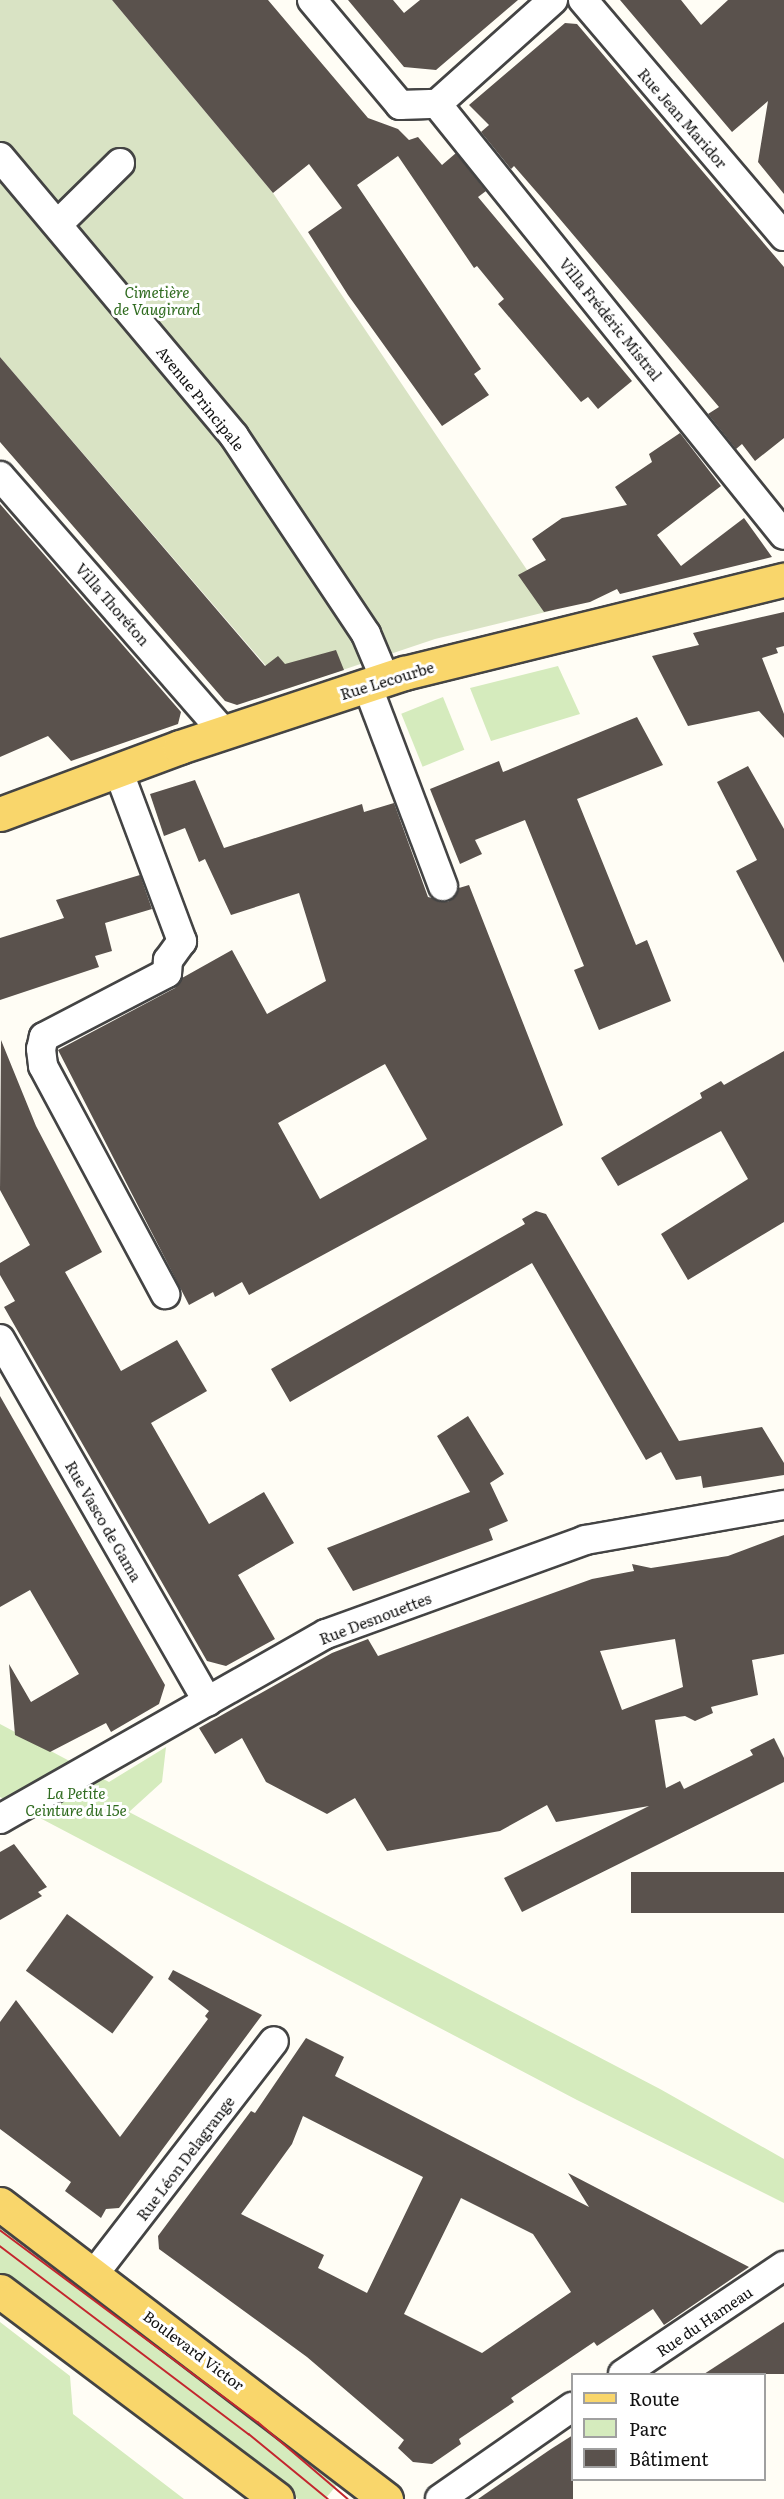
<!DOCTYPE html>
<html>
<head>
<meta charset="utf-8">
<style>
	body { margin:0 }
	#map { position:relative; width:784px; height:2499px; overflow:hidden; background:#fffdf5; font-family:Literata,serif }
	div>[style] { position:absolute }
	.green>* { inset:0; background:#d5ebbd; transform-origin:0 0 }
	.cemetery>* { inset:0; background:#d9e3c4 }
	.building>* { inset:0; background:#5a524d; transform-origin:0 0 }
	.roads { filter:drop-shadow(2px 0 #444) drop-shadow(-2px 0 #444) drop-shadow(0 2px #444) drop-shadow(0 -2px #444) }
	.minor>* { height:28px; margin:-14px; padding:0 14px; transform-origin:14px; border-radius:14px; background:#fff }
	.major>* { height:33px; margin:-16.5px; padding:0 16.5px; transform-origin:16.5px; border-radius:16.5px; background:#f9d66b }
	.tram>* { height:1.5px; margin:-0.75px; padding:0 0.75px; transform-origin:0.75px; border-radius:0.75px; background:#c4262e }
	span { translate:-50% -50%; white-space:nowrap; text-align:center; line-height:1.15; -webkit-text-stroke:6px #fff; paint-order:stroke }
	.street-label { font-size:15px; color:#111 }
	.park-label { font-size:15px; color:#2f6b1f; font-style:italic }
	.legend { position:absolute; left:571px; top:2373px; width:195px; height:108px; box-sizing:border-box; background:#fff; border:2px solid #a0a0a0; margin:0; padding:8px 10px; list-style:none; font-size:18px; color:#111 }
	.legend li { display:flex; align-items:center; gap:12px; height:30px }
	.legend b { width:30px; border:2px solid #a0a0a0 }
</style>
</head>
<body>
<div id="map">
	<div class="green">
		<i style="clip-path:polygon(558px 666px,580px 714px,491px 741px,470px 688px)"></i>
		<i style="left:443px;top:697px;width:57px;height:45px;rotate:68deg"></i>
		<i style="clip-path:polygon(0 1724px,109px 1782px,166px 1747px,162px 1782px,129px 1812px,660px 2089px,784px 2159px,784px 2203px,577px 2100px,0 1797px)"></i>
		<i style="clip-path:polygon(0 2220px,342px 2479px,325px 2499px,298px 2499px,0 2277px)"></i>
		<i style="clip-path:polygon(0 2322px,70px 2376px,73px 2414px,184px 2499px,0 2499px)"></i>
	</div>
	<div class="cemetery">
		<i style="clip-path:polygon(0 0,112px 0,273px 193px,554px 610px,435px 639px,286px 689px,0 357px)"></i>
	</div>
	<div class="building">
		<i style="clip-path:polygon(112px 0,268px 0,368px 118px,398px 129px,409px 140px,418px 137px,442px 165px,456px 153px,486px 191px,478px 197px,632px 381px,598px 409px,588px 397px,581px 402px,498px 304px,504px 299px,477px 266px,474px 268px,398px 156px,357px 185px,481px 369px,474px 374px,489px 395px,442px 426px,348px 295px,308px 232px,342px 208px,309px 164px,273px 193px)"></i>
		<i style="clip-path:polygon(348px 0,393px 0,404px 13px,420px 0,518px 0,436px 70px,404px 67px)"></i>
		<i style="clip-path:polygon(620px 0,681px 0,701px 25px,728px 0,784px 0,784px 194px,758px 162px,768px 101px,732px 132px)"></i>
		<i style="clip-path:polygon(565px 23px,577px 24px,784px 267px,784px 438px,755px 461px,742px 444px,736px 449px,708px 414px,719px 407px,548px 205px,514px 166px,511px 169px,481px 132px,489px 125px,469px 105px)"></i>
		<i style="clip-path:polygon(0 357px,265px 666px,278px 656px,285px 664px,336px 650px,344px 670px,237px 705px,225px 701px,0 442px)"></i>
		<i style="clip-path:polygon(680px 433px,721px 486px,657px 535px,681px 566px,744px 518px,772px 557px,620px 594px,617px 589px,590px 602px,544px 612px,518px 575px,546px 560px,532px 539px,562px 518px,627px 505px,615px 487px,652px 462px,649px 454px)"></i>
		<i style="clip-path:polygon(0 504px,181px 712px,178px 724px,71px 761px,48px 736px,0 757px)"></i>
		<i style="clip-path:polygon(784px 612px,784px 646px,776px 648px,778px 653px,762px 658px,784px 714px,784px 738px,759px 711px,688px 726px,652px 656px,699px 645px,693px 633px)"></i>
		<i style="clip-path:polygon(637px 717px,663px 765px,577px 799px,636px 945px,647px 940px,671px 1001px,599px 1030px,574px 970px,584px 966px,525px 820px,475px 840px,482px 854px,460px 864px,430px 789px,499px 761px,503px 772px)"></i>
		<i style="clip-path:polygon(748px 766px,784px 829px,784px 963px,736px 871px,757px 860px,717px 782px)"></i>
		<i style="clip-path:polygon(evenodd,195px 780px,224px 848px,362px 804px,364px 812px,394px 803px,428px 897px,448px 902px,459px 888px,469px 885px,563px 1125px,249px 1295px,242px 1282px,215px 1297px,213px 1292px,189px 1305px,58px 1050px,175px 988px,182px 978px,232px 950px,267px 1014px,326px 981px,299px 893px,231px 915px,205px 859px,199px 862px,185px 828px,164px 836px,150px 794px,195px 780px,385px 1064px,427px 1139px,320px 1199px,278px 1123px,385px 1064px)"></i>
		<i style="clip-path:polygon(140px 875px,152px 909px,105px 923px,112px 951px,95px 956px,99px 967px,0 1000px,0 938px,64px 918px,56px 900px)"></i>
		<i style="clip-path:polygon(1px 1040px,36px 1126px,102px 1252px,65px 1272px,121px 1371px,177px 1340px,207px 1391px,151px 1423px,209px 1524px,264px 1492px,294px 1543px,238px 1575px,275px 1639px,226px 1666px,207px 1661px,4px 1307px,15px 1301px,0 1275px,0 1263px,30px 1245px,0 1190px)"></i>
		<i style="clip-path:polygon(784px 1051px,784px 1222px,688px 1280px,661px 1234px,748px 1179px,721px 1131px,618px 1186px,601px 1158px,702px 1098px,700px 1093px,721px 1081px,724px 1085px)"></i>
		<i style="clip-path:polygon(536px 1211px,546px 1214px,679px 1441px,762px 1427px,784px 1463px,784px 1475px,703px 1488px,701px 1476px,676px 1480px,661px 1452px,646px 1460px,532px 1263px,290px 1402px,271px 1369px,525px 1224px,522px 1219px)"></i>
		<i style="clip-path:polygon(0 1396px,165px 1685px,159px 1704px,111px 1732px,106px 1723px,50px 1752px,15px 1735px,9px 1664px,31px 1702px,79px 1674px,30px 1590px,0 1607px)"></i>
		<i style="clip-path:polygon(468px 1416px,504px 1474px,490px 1483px,508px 1521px,489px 1529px,493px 1540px,353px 1591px,327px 1548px,470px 1492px,437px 1436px)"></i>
		<i style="clip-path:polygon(evenodd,784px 1535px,784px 1654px,752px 1660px,758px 1695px,711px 1707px,713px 1713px,695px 1721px,685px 1716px,655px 1720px,666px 1788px,680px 1781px,684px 1789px,753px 1755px,750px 1750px,774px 1738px,784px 1758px,784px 1782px,522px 1912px,504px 1878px,649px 1806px,556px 1822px,547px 1805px,500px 1831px,387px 1851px,355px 1798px,327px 1814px,266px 1782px,242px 1738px,215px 1754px,199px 1728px,332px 1653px,368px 1639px,378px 1656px,592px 1579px,634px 1571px,632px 1564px,651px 1568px,728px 1556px,784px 1535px,675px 1639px,683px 1687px,622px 1710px,600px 1651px,675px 1639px)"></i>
		<i style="clip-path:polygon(14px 1844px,47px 1887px,38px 1892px,42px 1896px,0 1920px,0 1852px)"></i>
		<i style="left:784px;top:1872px;width:41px;height:153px;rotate:90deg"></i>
		<i style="left:67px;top:1914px;width:107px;height:70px;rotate:36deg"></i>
		<i style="clip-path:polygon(173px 1970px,262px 2015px,119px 2208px,106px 2209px,101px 2218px,65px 2191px,71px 2182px,0 2129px,0 2022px,16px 2000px,120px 2137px,208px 2019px,205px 2016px,209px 2011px,168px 1979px)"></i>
		<i style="clip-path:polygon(evenodd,306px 2038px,344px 2057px,335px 2076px,589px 2207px,568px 2173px,749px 2267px,664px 2325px,653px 2309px,597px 2346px,594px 2342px,511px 2398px,514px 2402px,459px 2439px,461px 2444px,432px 2464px,413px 2462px,398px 2448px,404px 2440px,307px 2357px,159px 2249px,158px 2236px,251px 2111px,255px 2113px,306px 2038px,303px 2116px,423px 2177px,367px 2293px,318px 2268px,324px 2255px,241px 2214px,292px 2144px,303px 2116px,306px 2038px,461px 2198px,533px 2234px,571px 2292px,482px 2353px,404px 2314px,461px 2198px)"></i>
		<i style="clip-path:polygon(784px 2322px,784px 2374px,704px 2374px)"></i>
		<i style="clip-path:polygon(573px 2435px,573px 2499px,478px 2499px,551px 2449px)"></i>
	</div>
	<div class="roads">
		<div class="minor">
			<i style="left:312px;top:0;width:137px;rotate:50deg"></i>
			<i style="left:400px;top:105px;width:37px;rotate:-2deg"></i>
			<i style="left:583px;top:0;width:310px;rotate:49.6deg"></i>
			<i style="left:437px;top:104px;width:553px;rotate:51.16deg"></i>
			<i style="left:437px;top:104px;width:156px;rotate:-41.9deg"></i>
			<i style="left:0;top:157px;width:364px;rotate:50deg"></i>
			<i style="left:234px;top:436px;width:238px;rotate:56.3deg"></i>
			<i style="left:366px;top:634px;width:49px;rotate:67.1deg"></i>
			<i style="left:58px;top:224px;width:87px;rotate:-44.5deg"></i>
			<i style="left:0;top:476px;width:341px;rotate:48.9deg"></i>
			<i style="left:367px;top:685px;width:215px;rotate:69.3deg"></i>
			<i style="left:118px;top:770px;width:183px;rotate:69.5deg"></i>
			<i style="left:182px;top:941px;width:24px;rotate:126deg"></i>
			<i style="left:168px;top:960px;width:13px;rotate:94deg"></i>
			<i style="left:167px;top:973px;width:139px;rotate:152.5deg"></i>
			<i style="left:44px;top:1037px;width:12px;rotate:104deg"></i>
			<i style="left:41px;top:1049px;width:17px;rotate:83deg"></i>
			<i style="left:43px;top:1066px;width:259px;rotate:61.8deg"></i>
			<i style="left:0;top:1339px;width:418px;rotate:60.2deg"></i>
			<i style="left:0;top:1819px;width:375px;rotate:-29.6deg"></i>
			<i style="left:326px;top:1634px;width:276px;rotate:-19.9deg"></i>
			<i style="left:585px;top:1540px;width:202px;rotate:-10deg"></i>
			<i style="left:94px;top:2274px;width:294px;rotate:-52.3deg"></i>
			<i style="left:623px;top:2374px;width:194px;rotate:-33.9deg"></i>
			<i style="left:440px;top:2499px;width:161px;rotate:-34.9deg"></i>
		</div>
		<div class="major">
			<i style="left:0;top:814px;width:192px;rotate:-20.4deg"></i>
			<i style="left:180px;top:747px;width:236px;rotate:-18.3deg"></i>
			<i style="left:404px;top:673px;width:391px;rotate:-13.8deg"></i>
			<i style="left:0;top:2204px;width:486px;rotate:37.4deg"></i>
			<i style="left:0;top:2291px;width:346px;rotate:36.9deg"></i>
		</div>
	</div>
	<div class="tram">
		<i style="left:0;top:2230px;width:322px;rotate:36.7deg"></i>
		<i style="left:258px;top:2422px;width:118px;rotate:40.5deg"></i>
		<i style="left:0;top:2246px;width:312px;rotate:37.1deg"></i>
		<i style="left:249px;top:2434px;width:102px;rotate:39.4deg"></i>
	</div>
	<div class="street-label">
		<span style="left:683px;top:118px;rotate:49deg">Rue Jean Maridor</span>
		<span style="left:611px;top:319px;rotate:51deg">Villa Frédéric Mistral</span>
		<span style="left:201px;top:398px;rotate:51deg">Avenue Principale</span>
		<span style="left:113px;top:604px;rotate:49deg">Villa Thoréton</span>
		<span style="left:387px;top:680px;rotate:-17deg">Rue Lecourbe</span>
		<span style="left:104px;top:1521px;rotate:60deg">Rue Vasco de Gama</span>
		<span style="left:375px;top:1618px;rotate:-21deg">Rue Desnouettes</span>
		<span style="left:185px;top:2158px;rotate:-53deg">Rue Léon Delagrange</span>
		<span style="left:704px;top:2321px;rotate:-34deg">Rue du Hameau</span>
		<span style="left:194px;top:2350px;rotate:37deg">Boulevard Victor</span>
	</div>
	<div class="park-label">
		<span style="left:157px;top:300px">Cimetière<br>de Vaugirard</span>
		<span style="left:76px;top:1801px">La Petite<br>Ceinture du 15e</span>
	</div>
	<ul class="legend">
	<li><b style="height:8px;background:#f9d66b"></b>Route</li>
	<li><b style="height:16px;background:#d5ebbd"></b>Parc</li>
	<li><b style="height:16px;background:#5a524d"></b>Bâtiment</li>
	</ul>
</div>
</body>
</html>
